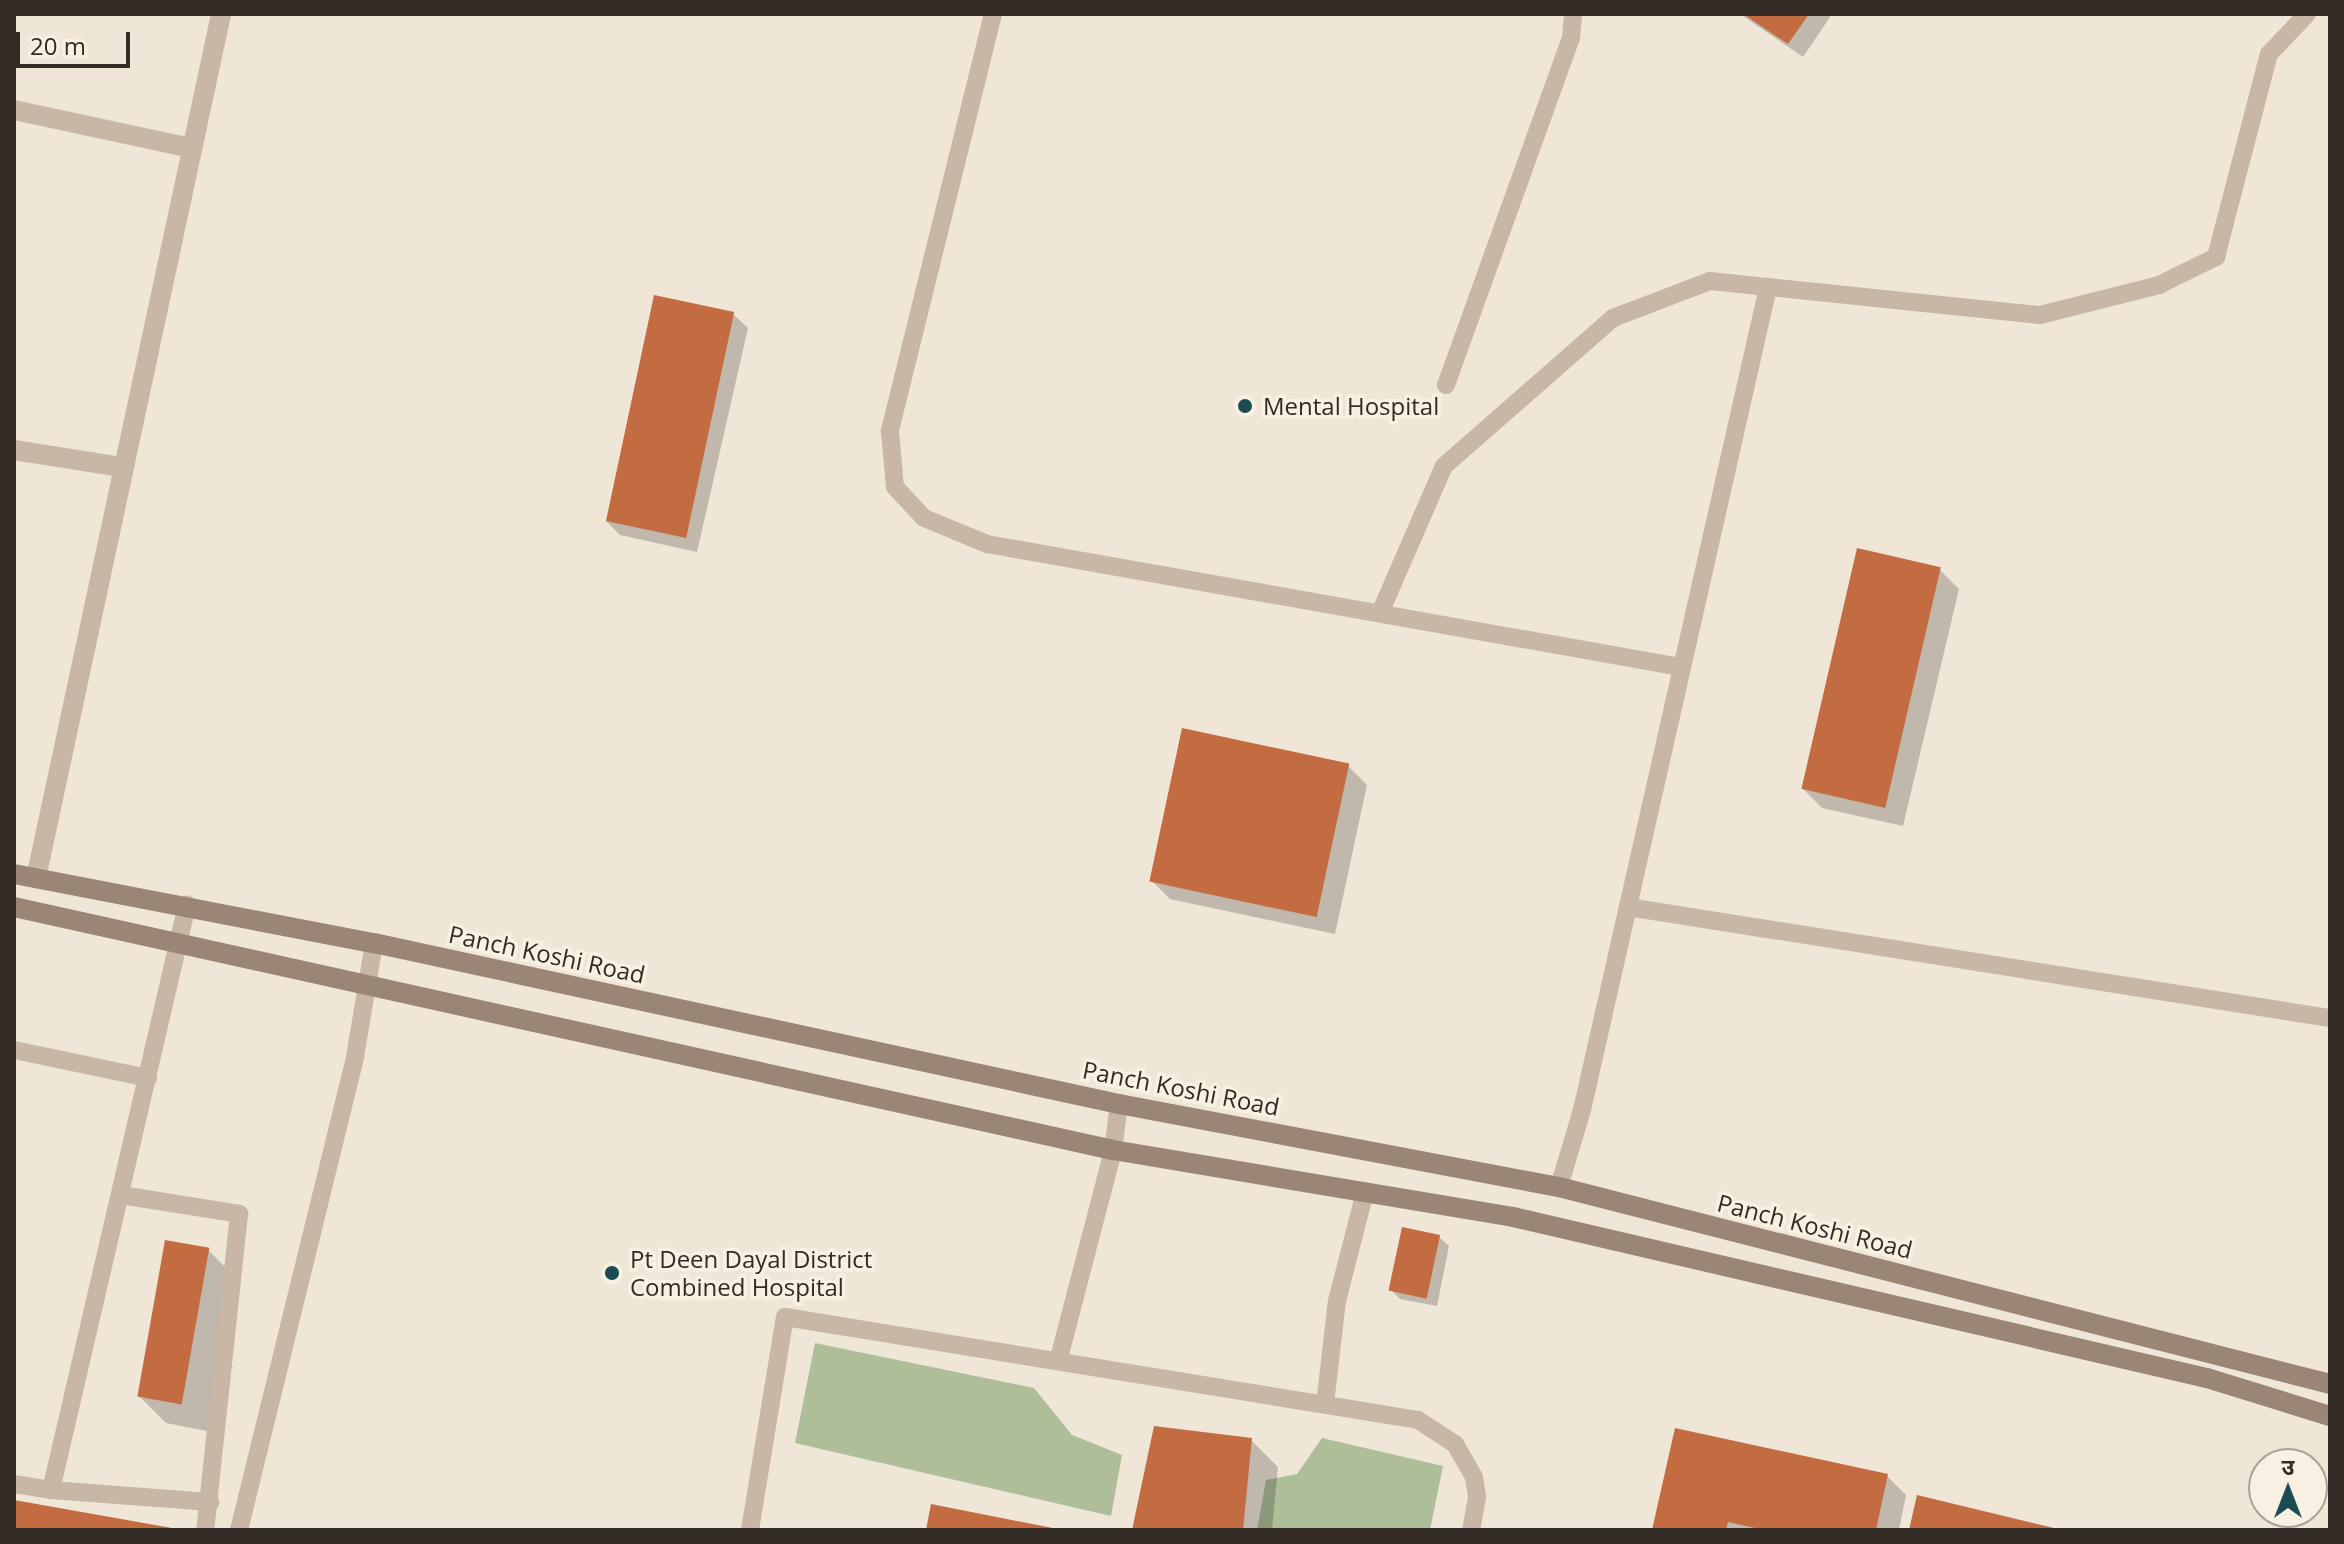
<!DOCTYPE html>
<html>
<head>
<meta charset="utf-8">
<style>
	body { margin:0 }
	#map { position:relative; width:2344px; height:1544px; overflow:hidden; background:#f0e6d7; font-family:"Open Sans","Noto Sans Devanagari",sans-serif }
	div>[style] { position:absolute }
	.green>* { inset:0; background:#aebe98 }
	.shadow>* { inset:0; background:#0003 }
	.building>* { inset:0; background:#c46c41; transform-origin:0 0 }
	.lane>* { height:18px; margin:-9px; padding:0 9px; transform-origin:9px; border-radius:9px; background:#c7b7a4 }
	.street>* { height:20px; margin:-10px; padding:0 10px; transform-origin:10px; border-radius:10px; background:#c7b7a4 }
	.secondary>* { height:20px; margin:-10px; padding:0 10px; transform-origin:10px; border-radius:10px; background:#9b8675 }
	.dots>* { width:22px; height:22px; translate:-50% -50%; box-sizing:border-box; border:4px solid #f8f0e3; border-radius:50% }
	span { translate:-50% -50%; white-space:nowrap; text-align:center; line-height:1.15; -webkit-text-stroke:7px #f8f0e3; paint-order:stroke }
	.poi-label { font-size:24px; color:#332b25 }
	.left { translate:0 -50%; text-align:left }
	.street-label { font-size:24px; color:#332b25 }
	.frame { position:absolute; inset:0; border:16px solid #332b25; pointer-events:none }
	.north { position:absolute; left:2248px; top:1448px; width:80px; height:80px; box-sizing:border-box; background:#f8f0e3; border:2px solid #a9a197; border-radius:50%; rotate:0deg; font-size:22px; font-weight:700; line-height:32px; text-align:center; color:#332b25 }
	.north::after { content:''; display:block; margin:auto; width:28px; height:36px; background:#1c4b53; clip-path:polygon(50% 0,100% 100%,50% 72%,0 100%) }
	.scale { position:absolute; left:16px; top:32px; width:114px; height:36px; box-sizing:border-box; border:4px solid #332b25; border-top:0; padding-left:10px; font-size:24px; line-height:28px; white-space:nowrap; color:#332b25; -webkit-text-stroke:6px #f8f0e3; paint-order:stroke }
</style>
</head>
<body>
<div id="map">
	<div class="green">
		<i style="clip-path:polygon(815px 1343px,1034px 1388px,1072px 1435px,1122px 1455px,1111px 1516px,795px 1443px)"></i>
		<i style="clip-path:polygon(1322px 1438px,1443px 1466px,1430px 1530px,1257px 1530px,1266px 1480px,1297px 1474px)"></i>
	</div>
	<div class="shadow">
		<i style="clip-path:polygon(1740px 14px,1832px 14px,1803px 57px)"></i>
		<i style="clip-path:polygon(733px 314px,748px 328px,697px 552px,620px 535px,606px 521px)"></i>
		<i style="clip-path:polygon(1940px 570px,1959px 589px,1903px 826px,1822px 808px,1803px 789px)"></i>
		<i style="clip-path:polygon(1348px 766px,1367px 785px,1335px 934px,1170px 899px,1151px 880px)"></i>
		<i style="clip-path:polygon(1439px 1237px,1449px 1246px,1437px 1306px,1400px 1299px,1391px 1290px)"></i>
		<i style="clip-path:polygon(208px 1250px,235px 1277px,207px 1431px,166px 1423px,139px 1396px)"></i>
		<i style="clip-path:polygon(1251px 1440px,1278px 1467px,1272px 1530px,1134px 1530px)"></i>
		<i style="clip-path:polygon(1887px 1476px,1906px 1495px,1899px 1530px,1654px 1530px)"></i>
	</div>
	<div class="building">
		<i style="clip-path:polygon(1743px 14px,1809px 14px,1788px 44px)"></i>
		<i style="left:654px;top:295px;width:82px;height:231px;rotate:12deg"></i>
		<i style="left:1857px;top:548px;width:86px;height:247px;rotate:13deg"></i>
		<i style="left:1182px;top:728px;width:171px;height:157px;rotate:12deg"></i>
		<i style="left:1402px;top:1227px;width:39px;height:65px;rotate:12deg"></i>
		<i style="left:165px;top:1240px;width:45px;height:159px;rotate:10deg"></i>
		<i style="clip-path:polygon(1154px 1426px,1252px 1438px,1243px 1530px,1132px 1530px)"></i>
		<i style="clip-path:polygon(1675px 1428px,1888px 1474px,1876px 1530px,1764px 1530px,1728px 1522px,1726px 1530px,1652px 1530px)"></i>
		<i style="clip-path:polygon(1917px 1495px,2058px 1529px,2058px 1530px,1909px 1530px)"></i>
		<i style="clip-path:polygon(14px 1500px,172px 1528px,172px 1530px,14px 1530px)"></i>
		<i style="clip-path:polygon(931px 1504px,1058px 1529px,1058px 1530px,926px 1530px)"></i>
	</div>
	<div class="lane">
		<i style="left:993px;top:14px;width:430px;rotate:103.9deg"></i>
		<i style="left:890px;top:431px;width:56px;rotate:84.9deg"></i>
		<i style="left:895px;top:487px;width:42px;rotate:46.9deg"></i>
		<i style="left:924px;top:518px;width:68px;rotate:22.4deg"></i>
		<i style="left:987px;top:544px;width:705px;rotate:10.05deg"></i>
		<i style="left:1446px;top:385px;width:369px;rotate:-70.2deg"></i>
		<i style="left:1571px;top:38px;width:24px;rotate:-85deg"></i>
		<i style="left:1380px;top:613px;width:160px;rotate:-66.5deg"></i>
		<i style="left:1444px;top:466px;width:225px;rotate:-41.2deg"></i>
		<i style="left:1613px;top:318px;width:104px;rotate:-20.9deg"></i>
		<i style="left:1710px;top:281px;width:332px;rotate:5.9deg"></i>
		<i style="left:2040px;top:315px;width:123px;rotate:-14.1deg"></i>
		<i style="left:2159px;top:285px;width:64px;rotate:-26.2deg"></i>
		<i style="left:2216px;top:257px;width:210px;rotate:-75.4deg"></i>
		<i style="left:2269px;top:54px;width:55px;rotate:-46.5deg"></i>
		<i style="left:1628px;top:907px;width:711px;rotate:8.99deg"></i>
		<i style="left:14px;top:1050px;width:137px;rotate:11.8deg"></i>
		<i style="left:1559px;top:1187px;width:80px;rotate:-73.4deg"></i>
		<i style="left:1582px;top:1110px;width:844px;rotate:-77.26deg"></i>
		<i style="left:121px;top:1195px;width:120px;rotate:9.1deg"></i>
		<i style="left:239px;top:1214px;width:318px;rotate:96.1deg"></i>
		<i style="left:1059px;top:1358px;width:215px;rotate:-75.4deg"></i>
		<i style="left:1113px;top:1150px;width:46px;rotate:-82.6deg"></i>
		<i style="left:1325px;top:1404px;width:104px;rotate:-83.4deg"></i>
		<i style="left:1337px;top:1301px;width:113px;rotate:-75.6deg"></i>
		<i style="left:14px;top:1484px;width:37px;rotate:9deg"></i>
		<i style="left:51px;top:1490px;width:601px;rotate:-76.91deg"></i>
		<i style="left:51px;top:1490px;width:160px;rotate:4.3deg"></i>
		<i style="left:239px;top:1530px;width:487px;rotate:-76.2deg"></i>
		<i style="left:355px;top:1057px;width:116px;rotate:-80.5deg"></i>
		<i style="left:750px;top:1530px;width:216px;rotate:-80.7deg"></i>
		<i style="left:785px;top:1317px;width:641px;rotate:9.24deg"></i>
		<i style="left:1418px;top:1420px;width:44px;rotate:33deg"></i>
		<i style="left:1455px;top:1444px;width:38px;rotate:60deg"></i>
		<i style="left:1474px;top:1477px;width:20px;rotate:81deg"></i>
		<i style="left:1477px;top:1497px;width:34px;rotate:100deg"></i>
	</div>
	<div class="street">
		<i style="left:14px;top:110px;width:181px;rotate:12.1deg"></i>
		<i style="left:14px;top:450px;width:108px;rotate:9deg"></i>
		<i style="left:36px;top:878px;width:884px;rotate:-77.91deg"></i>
	</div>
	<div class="secondary">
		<i style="left:14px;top:874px;width:367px;rotate:10.9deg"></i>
		<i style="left:374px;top:943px;width:762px;rotate:12.19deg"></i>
		<i style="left:1119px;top:1104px;width:448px;rotate:10.7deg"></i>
		<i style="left:1559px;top:1187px;width:796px;rotate:14.33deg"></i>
		<i style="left:14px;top:907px;width:1126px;rotate:12.47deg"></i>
		<i style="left:1113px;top:1150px;width:406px;rotate:9.5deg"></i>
		<i style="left:1513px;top:1217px;width:712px;rotate:13.06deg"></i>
		<i style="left:2207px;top:1378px;width:129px;rotate:17.2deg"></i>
	</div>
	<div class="dots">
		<i style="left:1245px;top:406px;background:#1c4b53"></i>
		<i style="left:612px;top:1273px;background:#1c4b53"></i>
	</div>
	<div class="poi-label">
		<span class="left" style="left:1263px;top:406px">Mental Hospital</span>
		<span class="left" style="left:630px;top:1273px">Pt Deen Dayal District<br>Combined Hospital</span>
	</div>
	<div class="street-label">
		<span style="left:547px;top:954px;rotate:12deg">Panch Koshi Road</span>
		<span style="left:1181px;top:1088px;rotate:11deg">Panch Koshi Road</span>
		<span style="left:1815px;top:1226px;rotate:14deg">Panch Koshi Road</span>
	</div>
	<div class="frame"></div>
	<div class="north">उ</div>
	<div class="scale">20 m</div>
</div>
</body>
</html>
